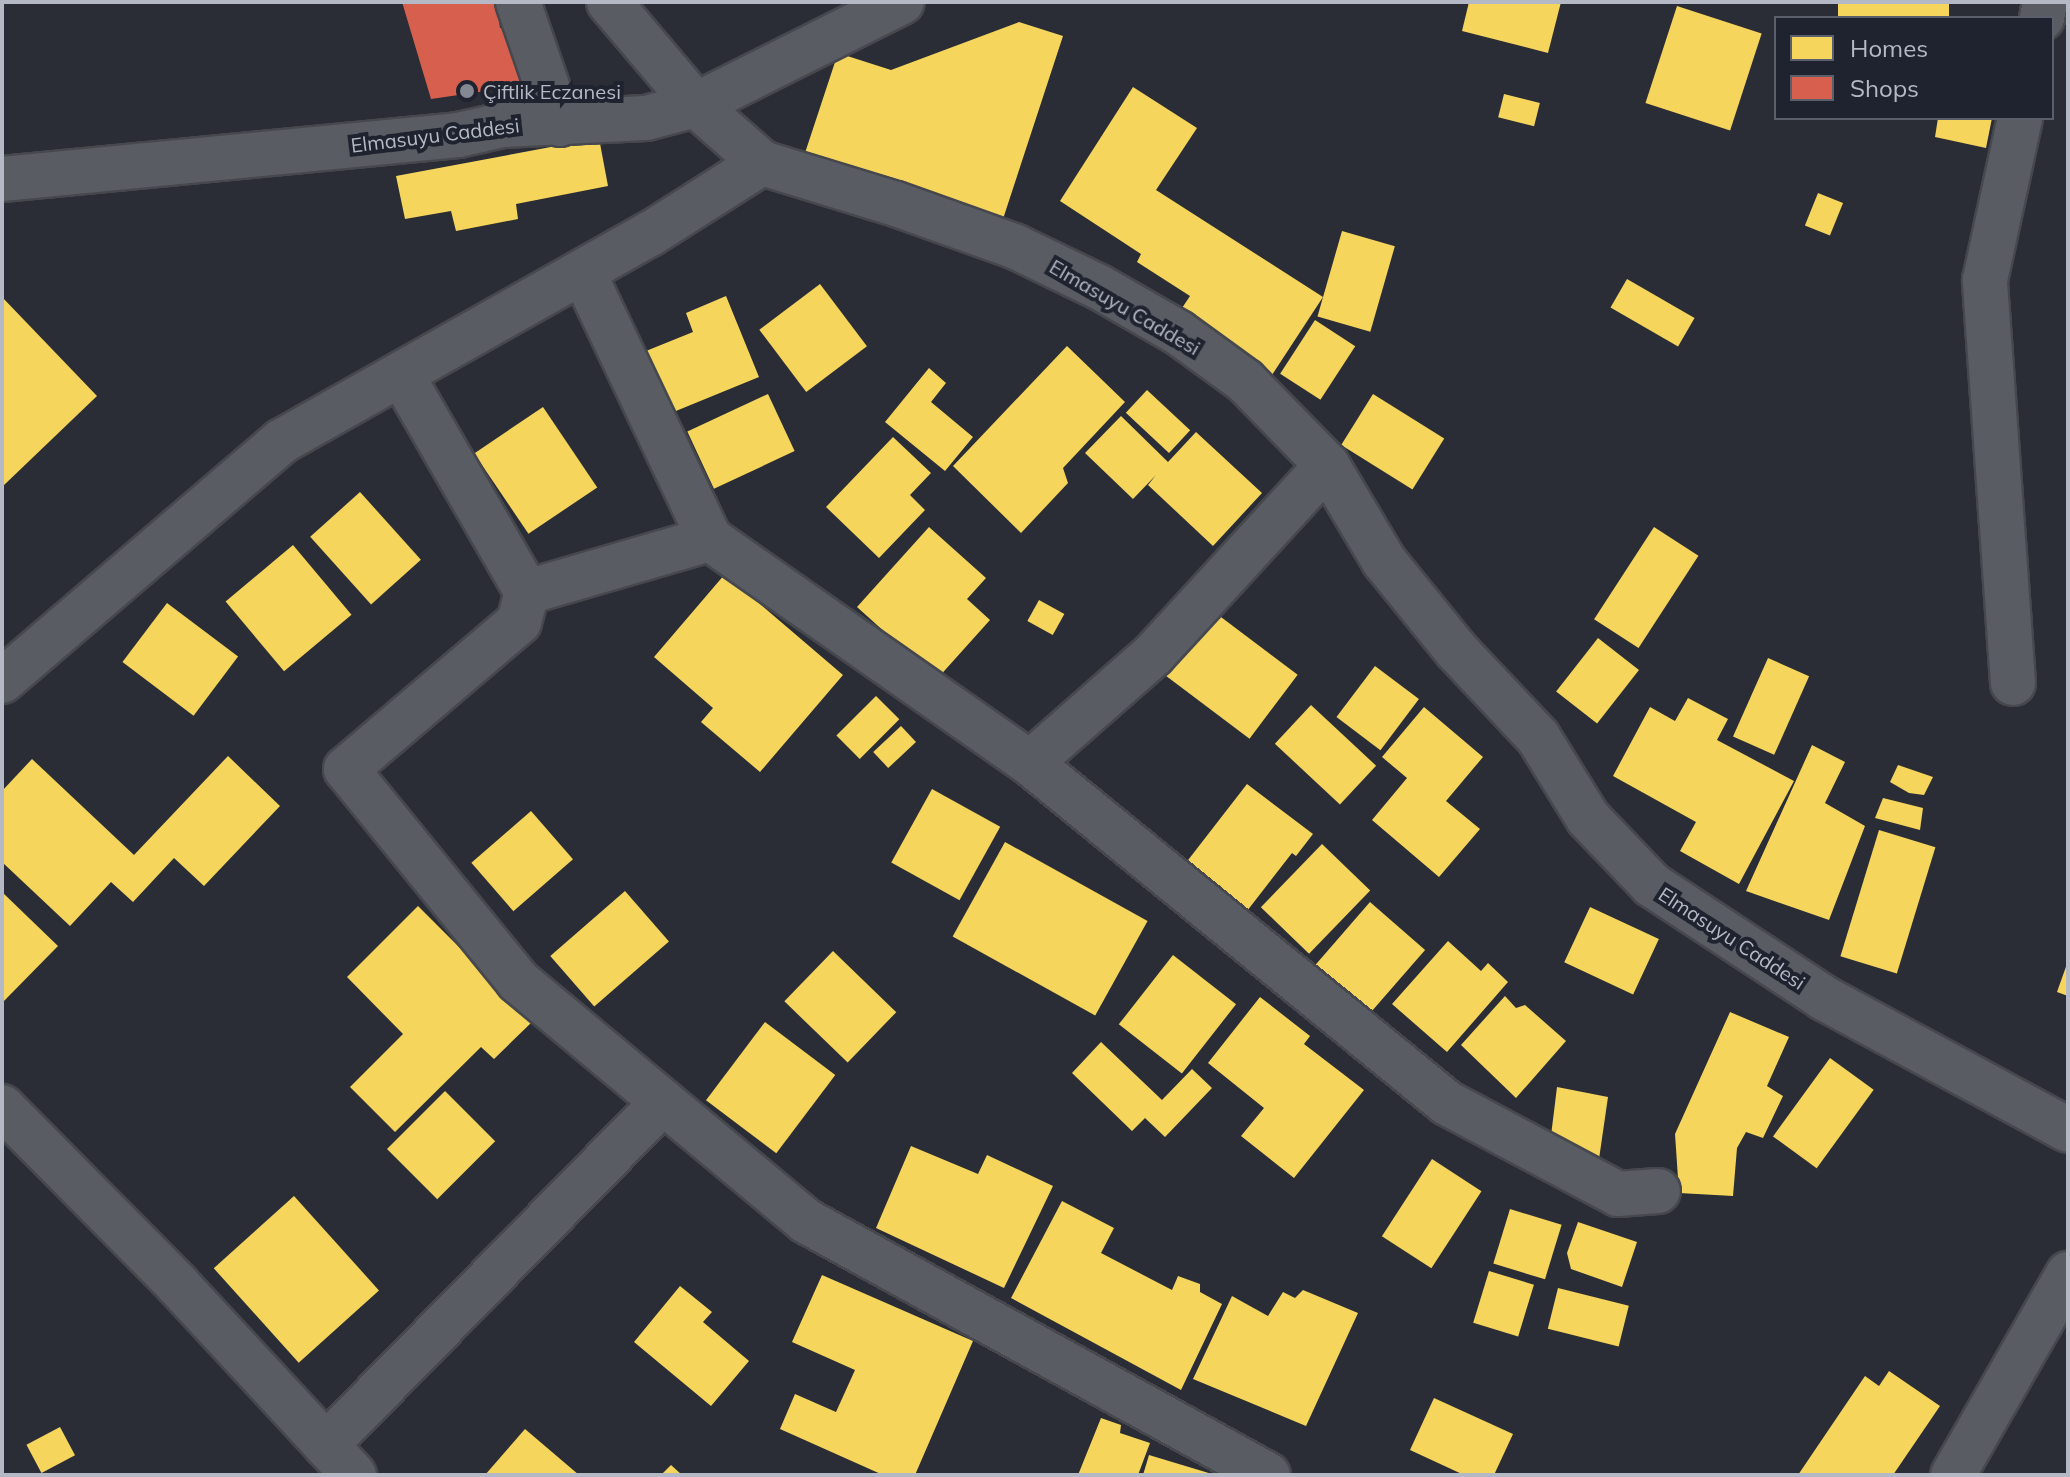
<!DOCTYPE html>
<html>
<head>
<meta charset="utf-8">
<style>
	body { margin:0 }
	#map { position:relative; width:2070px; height:1477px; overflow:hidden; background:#2a2d35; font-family:Mulish,sans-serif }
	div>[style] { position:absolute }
	.homes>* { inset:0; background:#f6d55c; transform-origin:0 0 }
	.shops>* { inset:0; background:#d6604d }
	.roads { filter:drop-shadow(2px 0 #46484e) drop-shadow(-2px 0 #46484e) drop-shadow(0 2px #46484e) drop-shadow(0 -2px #46484e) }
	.minor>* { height:44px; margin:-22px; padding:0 22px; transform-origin:22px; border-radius:22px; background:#5a5c63 }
	.dots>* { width:22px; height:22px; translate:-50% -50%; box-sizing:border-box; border:4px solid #1e232f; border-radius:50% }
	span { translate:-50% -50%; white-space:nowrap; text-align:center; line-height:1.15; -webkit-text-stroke:8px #1e232f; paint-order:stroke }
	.poi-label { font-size:20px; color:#b5b9c5 }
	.left { translate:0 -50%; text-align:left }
	.street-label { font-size:20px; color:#b5b9c5 }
	.frame { position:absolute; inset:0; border:4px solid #b5b9c5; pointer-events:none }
	.legend { position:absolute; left:1774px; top:16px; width:280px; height:104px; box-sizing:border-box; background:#1e232f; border:2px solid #5a5f6b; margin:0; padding:10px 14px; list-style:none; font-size:24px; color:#b5b9c5 }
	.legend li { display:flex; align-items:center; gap:16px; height:40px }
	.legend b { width:40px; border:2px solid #5a5f6b }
</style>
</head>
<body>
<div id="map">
	<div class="homes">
		<i style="clip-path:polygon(1469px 2px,1561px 2px,1548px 53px,1462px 31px)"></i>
		<i style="left:1838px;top:2px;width:111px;height:16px"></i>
		<i style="left:1677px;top:6px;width:89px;height:102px;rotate:18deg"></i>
		<i style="clip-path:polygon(1019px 22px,1063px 36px,1002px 222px,804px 156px,838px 53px,891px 70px)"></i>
		<i style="clip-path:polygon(1133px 87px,1197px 128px,1156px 190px,1323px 297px,1270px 378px,1176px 317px,1190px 296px,1137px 262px,1141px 254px,1060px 201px)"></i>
		<i style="left:1504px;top:94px;width:37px;height:24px;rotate:14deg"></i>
		<i style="clip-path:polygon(1938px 118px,1992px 118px,1986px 148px,1935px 137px)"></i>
		<i style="clip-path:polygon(599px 138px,608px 186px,516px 204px,518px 219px,456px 231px,451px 211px,405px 219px,396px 176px)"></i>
		<i style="left:1818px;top:193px;width:27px;height:35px;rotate:22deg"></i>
		<i style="left:1342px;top:231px;width:55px;height:89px;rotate:16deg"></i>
		<i style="left:1627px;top:279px;width:78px;height:33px;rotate:30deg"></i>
		<i style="left:820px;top:284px;width:78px;height:76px;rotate:53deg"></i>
		<i style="clip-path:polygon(726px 296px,759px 377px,671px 413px,646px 351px,693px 332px,686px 313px)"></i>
		<i style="clip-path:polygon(2px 297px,97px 396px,2px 487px)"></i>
		<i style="left:1315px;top:320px;width:48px;height:64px;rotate:33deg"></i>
		<i style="clip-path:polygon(1067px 346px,1125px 402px,1063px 468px,1068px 483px,1021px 533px,953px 466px)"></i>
		<i style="clip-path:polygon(929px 368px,946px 383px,931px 402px,973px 437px,945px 471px,885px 422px)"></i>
		<i style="left:1147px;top:390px;width:59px;height:31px;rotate:43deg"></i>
		<i style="left:768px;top:394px;width:63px;height:89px;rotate:65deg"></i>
		<i style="left:1373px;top:394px;width:84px;height:60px;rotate:32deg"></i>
		<i style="left:543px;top:407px;width:97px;height:83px;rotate:56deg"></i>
		<i style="clip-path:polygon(1121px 416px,1168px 462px,1196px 432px,1262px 493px,1213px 546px,1148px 485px,1156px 475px,1133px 499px,1085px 453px)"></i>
		<i style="clip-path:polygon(893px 437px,931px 473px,910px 495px,925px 510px,879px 558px,826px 507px)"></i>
		<i style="left:360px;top:492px;width:91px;height:67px;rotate:48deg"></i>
		<i style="clip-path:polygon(929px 527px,986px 578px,967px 599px,990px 620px,937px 679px,857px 607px)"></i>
		<i style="left:1654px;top:527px;width:53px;height:110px;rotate:33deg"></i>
		<i style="left:293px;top:545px;width:91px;height:88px;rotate:50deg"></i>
		<i style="clip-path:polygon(725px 574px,843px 675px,760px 772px,701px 722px,713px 708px,654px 657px)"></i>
		<i style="left:1039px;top:600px;width:29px;height:24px;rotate:29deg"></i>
		<i style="left:167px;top:603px;width:89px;height:74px;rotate:37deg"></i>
		<i style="left:1213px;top:611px;width:106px;height:80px;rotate:37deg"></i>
		<i style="left:1598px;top:638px;width:52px;height:68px;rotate:38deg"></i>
		<i style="left:1768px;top:658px;width:45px;height:86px;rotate:24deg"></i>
		<i style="left:1375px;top:666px;width:55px;height:64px;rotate:37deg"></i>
		<i style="left:876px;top:696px;width:33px;height:56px;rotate:45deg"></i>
		<i style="clip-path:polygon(1688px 698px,1728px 719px,1717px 740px,1794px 781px,1739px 884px,1680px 851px,1696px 822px,1613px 776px,1650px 707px,1675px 721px)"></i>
		<i style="left:1311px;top:705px;width:89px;height:53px;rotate:43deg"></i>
		<i style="clip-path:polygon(1424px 707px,1483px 757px,1446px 801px,1480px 829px,1439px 877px,1372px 820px,1407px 778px,1382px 757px)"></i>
		<i style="left:901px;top:726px;width:22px;height:38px;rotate:47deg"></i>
		<i style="clip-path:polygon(1812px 745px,1845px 762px,1825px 803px,1865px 826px,1829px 920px,1746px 891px)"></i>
		<i style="clip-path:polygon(228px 756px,280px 806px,204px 886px,174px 858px,133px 902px,111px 882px,70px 926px,2px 862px,2px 791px,32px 759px,134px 855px)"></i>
		<i style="clip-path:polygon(1898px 765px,1933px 777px,1924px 795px,1909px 793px,1890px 782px)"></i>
		<i style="clip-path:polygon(1247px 784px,1313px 834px,1296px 856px,1292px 853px,1247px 911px,1185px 864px)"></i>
		<i style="left:932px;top:789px;width:78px;height:84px;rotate:29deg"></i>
		<i style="clip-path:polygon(1883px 798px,1923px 808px,1920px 830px,1875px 818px)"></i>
		<i style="left:531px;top:811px;width:64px;height:79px;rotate:49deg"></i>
		<i style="left:1879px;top:830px;width:59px;height:132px;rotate:17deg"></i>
		<i style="left:1005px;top:842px;width:163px;height:108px;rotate:29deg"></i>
		<i style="left:1322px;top:844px;width:67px;height:88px;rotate:44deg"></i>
		<i style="left:625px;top:891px;width:67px;height:99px;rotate:49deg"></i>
		<i style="clip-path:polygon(2px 892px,58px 946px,2px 1003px)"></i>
		<i style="left:1370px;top:902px;width:73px;height:85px;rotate:41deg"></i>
		<i style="clip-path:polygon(418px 906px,533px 1021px,494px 1059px,481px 1047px,395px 1132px,350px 1087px,403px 1034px,347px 977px)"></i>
		<i style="left:1590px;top:907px;width:76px;height:61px;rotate:25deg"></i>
		<i style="clip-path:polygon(1448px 941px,1481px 971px,1488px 963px,1508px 982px,1447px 1052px,1392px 1004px)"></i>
		<i style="left:833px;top:951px;width:88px;height:70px;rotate:44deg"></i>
		<i style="left:1173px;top:955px;width:80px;height:88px;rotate:38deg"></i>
		<i style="clip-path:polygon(2068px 961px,2068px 996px,2057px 992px)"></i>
		<i style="clip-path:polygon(1505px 996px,1516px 1008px,1525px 1005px,1566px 1041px,1516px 1098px,1461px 1045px)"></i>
		<i style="clip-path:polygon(1260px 997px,1310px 1036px,1304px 1044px,1364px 1090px,1294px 1178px,1241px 1136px,1264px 1108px,1208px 1063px)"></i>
		<i style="clip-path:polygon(1730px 1012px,1789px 1037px,1767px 1086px,1783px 1096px,1763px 1138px,1746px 1132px,1737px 1148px,1733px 1196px,1679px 1193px,1675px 1134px)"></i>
		<i style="left:765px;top:1022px;width:88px;height:98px;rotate:37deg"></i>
		<i style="clip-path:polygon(1101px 1042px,1162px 1100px,1192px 1069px,1212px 1088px,1165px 1137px,1145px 1118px,1132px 1131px,1072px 1073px)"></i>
		<i style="left:1830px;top:1058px;width:54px;height:97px;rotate:36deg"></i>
		<i style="clip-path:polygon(1557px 1087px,1608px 1097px,1599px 1159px,1550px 1144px)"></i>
		<i style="left:445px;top:1091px;width:71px;height:82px;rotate:45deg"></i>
		<i style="clip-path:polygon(911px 1146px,978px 1174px,987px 1155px,1053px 1186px,1004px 1288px,876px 1228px)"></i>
		<i style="left:1432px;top:1159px;width:59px;height:92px;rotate:33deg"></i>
		<i style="left:294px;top:1196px;width:127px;height:108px;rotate:48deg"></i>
		<i style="clip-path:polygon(1062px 1201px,1114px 1228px,1101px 1253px,1172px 1290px,1178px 1276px,1200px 1284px,1200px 1292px,1222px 1304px,1181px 1390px,1011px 1298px)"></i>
		<i style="left:1510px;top:1209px;width:54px;height:57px;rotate:17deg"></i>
		<i style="clip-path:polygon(1578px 1222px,1637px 1242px,1622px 1287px,1571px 1269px,1567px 1253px)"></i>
		<i style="left:1489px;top:1271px;width:47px;height:54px;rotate:17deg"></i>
		<i style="clip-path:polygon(822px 1275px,973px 1341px,915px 1475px,883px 1475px,780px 1429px,795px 1394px,836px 1412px,855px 1370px,792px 1342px)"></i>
		<i style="clip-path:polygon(680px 1286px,712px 1312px,703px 1322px,749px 1361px,711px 1406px,634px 1342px)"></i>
		<i style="left:1558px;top:1288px;width:73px;height:42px;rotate:14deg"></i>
		<i style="clip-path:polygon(1303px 1290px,1358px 1313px,1306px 1426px,1193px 1379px,1232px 1296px,1268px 1316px,1283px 1292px,1295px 1298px)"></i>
		<i style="clip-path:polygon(1889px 1371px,1940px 1406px,1893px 1475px,1798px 1475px,1865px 1376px,1879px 1386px)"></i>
		<i style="clip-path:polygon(1434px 1398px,1513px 1434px,1494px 1475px,1464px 1475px,1410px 1450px)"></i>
		<i style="clip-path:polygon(1101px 1418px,1121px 1425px,1120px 1433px,1150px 1443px,1138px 1475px,1078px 1475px)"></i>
		<i style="left:60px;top:1427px;width:32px;height:38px;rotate:62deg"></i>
		<i style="clip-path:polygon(525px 1429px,579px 1475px,485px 1475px)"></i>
		<i style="clip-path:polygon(1149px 1455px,1212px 1474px,1212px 1475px,1143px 1475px)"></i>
		<i style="clip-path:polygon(671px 1465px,682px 1475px,661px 1475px)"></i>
	</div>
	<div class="shops">
		<i style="clip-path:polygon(402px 2px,496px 2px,500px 28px,519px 27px,528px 85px,431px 99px)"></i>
	</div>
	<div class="roads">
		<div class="minor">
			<i style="left:518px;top:2px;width:129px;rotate:71deg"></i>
			<i style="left:609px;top:2px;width:135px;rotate:49.8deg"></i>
			<i style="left:696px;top:105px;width:230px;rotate:-26.6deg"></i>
			<i style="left:2042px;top:18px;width:16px;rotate:-79deg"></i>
			<i style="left:2px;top:179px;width:458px;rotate:-5.5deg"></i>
			<i style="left:458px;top:135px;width:46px;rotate:-12.5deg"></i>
			<i style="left:503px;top:125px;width:143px;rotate:-2.8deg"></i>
			<i style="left:646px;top:118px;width:52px;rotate:-14.6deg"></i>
			<i style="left:696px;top:105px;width:88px;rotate:41.3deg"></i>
			<i style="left:762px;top:163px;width:140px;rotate:17deg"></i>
			<i style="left:896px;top:204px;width:125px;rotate:19.6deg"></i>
			<i style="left:1014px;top:246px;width:94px;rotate:25.8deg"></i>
			<i style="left:1099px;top:287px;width:92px;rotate:29.9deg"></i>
			<i style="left:1179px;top:333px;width:82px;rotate:36deg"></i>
			<i style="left:1245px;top:381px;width:117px;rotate:45.7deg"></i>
			<i style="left:1327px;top:465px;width:112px;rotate:59.3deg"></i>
			<i style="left:1384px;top:561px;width:114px;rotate:51deg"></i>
			<i style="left:1456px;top:650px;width:120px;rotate:46.7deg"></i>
			<i style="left:1538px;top:737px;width:95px;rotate:58.3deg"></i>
			<i style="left:1588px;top:818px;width:93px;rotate:46.3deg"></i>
			<i style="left:1652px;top:885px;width:206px;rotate:33.3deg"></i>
			<i style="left:1824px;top:998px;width:277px;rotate:28.4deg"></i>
			<i style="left:583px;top:272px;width:296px;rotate:64.6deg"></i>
			<i style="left:710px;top:539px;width:391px;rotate:35deg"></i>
			<i style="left:1030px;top:763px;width:165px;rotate:-41.3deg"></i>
			<i style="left:1154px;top:654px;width:256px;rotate:-47.5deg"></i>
			<i style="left:401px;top:374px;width:252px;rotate:60deg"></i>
			<i style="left:527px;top:592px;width:31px;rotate:105deg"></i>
			<i style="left:519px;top:622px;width:227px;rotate:139.6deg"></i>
			<i style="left:346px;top:769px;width:273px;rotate:50.9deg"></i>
			<i style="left:518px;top:981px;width:375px;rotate:39.8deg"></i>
			<i style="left:806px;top:1221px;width:527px;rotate:28.8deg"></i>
			<i style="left:527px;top:592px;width:191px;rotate:-16.2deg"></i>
			<i style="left:2px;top:681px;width:369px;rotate:-40.6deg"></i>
			<i style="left:282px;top:441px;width:422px;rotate:-29.4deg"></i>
			<i style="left:650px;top:234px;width:133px;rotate:-32.4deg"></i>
			<i style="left:2013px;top:683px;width:404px;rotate:-94deg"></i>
			<i style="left:1985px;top:280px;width:166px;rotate:-77.8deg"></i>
			<i style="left:1030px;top:763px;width:538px;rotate:39.19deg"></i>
			<i style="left:1447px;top:1103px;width:194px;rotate:28deg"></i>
			<i style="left:1618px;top:1194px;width:40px;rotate:-4.3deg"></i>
			<i style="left:2px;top:1107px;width:250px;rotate:45.3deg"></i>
			<i style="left:178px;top:1285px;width:259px;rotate:47.2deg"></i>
			<i style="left:326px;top:1445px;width:481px;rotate:-45.5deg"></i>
			<i style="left:1953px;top:1475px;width:232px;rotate:-60.2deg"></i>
		</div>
	</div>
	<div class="dots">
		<i style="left:467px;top:91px;background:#848893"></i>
	</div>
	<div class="poi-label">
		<span class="left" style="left:483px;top:91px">Çiftlik Eczanesi</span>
	</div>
	<div class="street-label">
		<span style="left:435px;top:135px;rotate:-7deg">Elmasuyu Caddesi</span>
		<span style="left:1125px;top:307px;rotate:30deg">Elmasuyu Caddesi</span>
		<span style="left:1732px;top:938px;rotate:33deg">Elmasuyu Caddesi</span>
	</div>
	<div class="frame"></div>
	<ul class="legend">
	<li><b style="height:22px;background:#f6d55c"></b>Homes</li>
	<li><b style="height:22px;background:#d6604d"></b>Shops</li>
	</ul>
</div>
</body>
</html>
